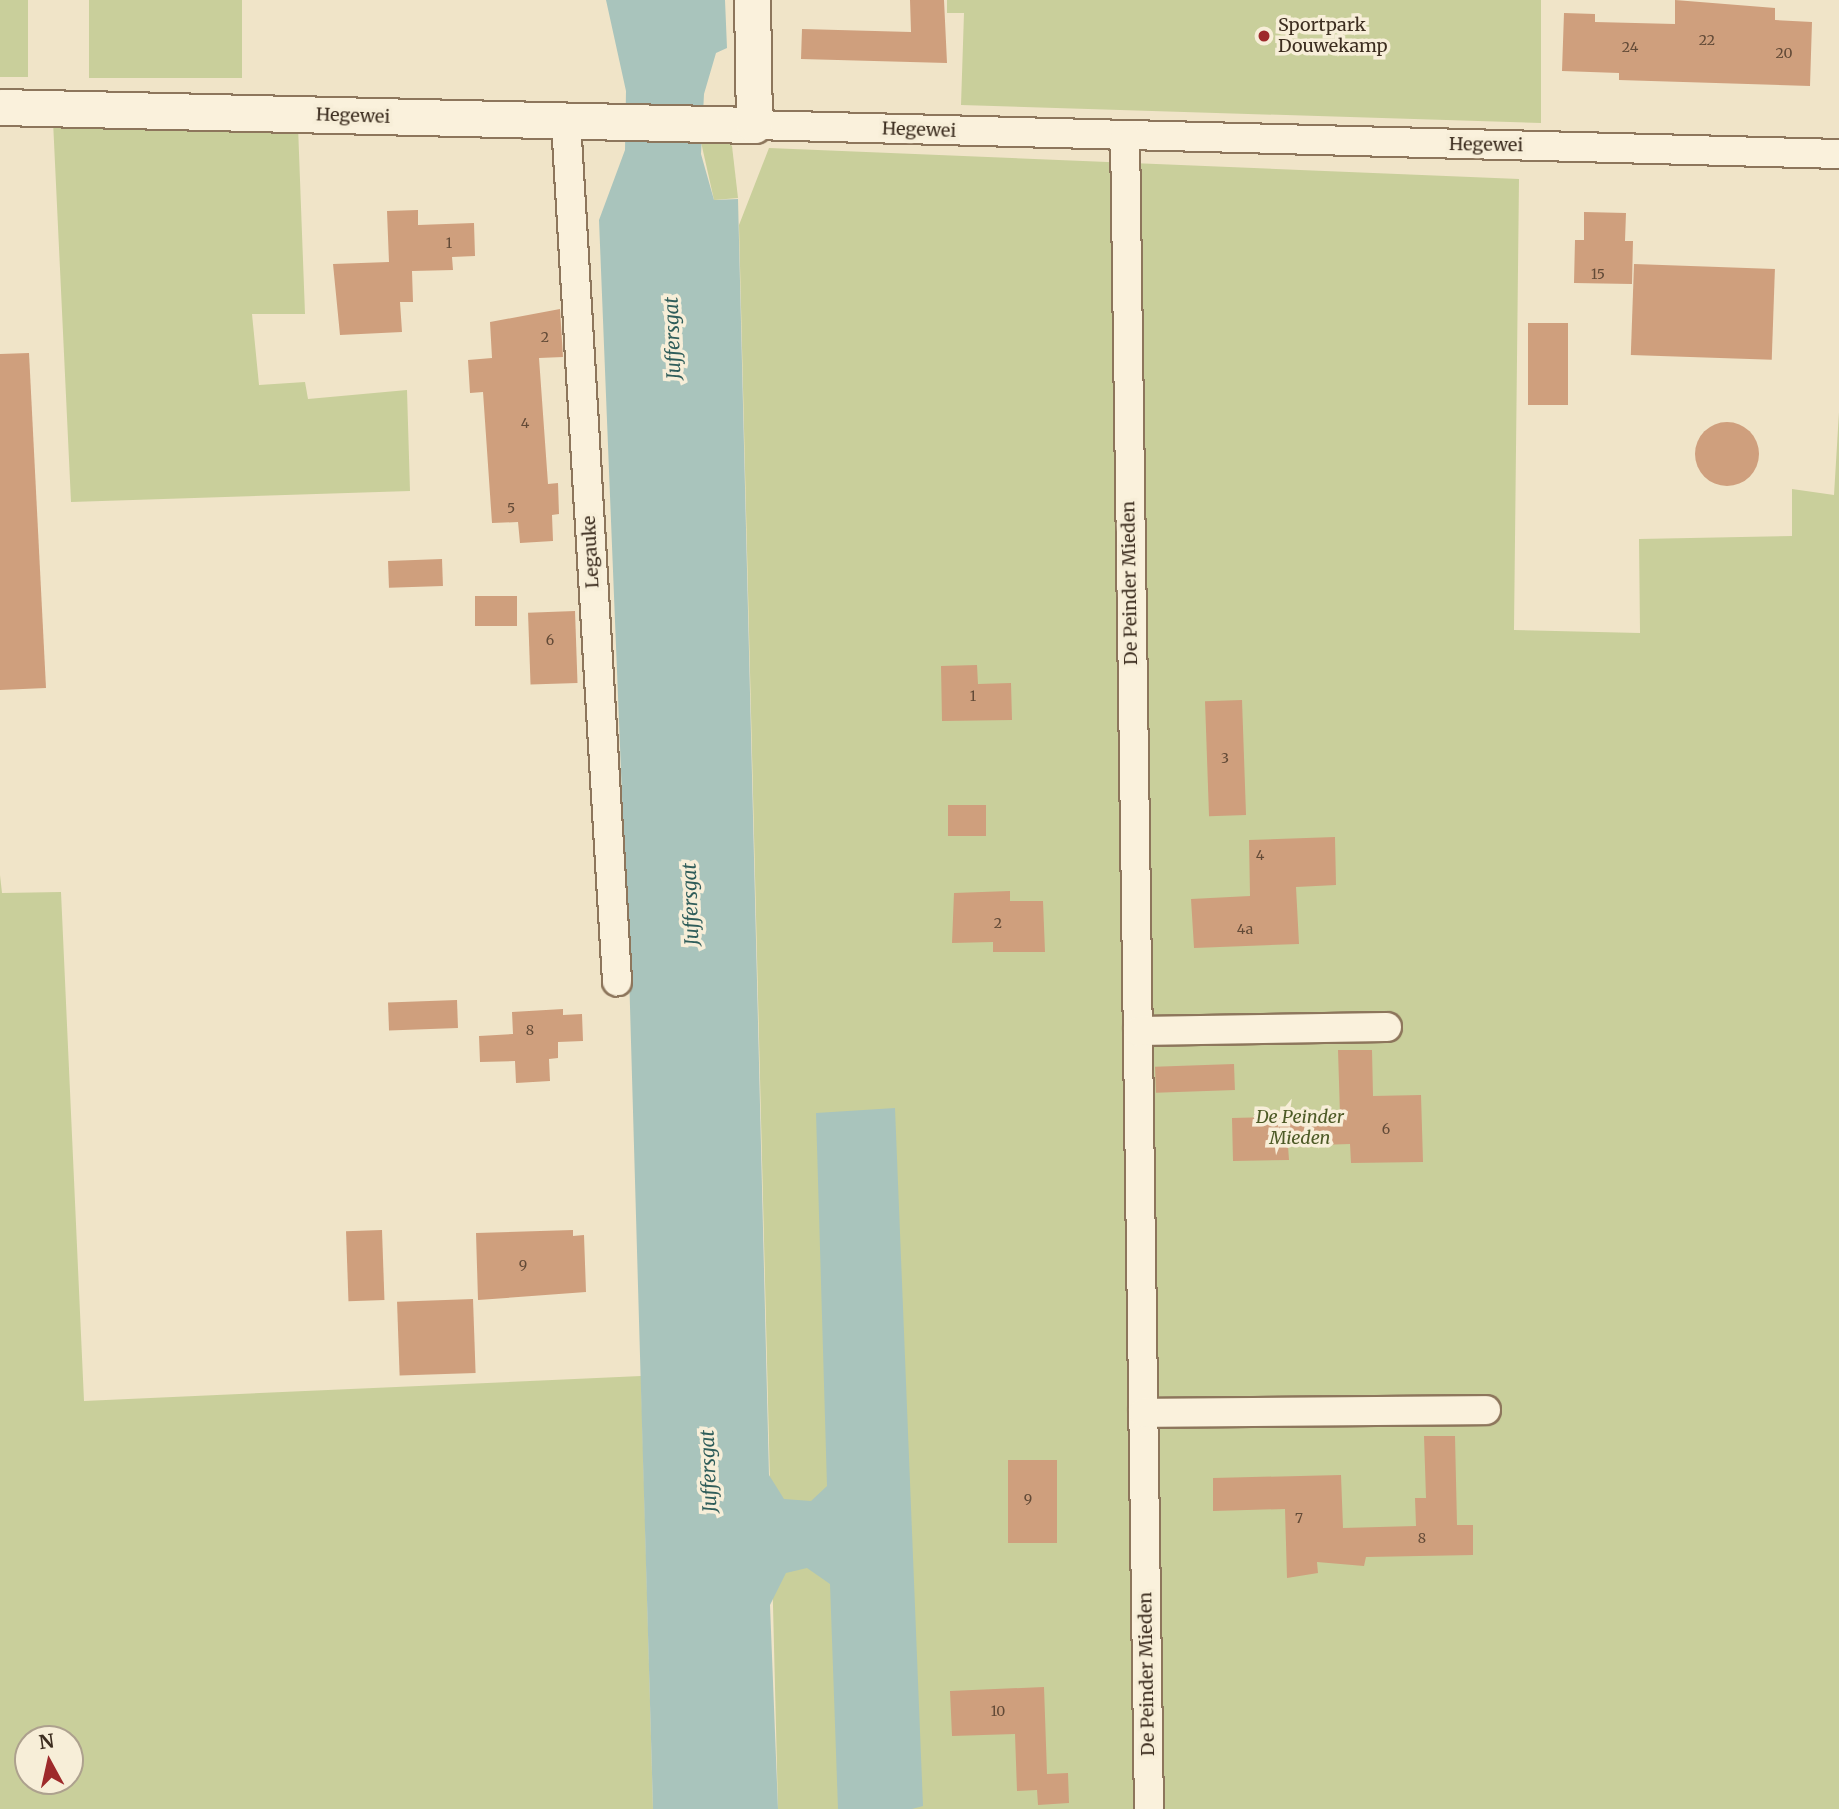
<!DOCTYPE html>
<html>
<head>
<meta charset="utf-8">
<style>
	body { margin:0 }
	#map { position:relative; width:1839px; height:1809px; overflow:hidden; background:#f0e4c8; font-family:Merriweather,serif }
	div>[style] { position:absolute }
	.green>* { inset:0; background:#c9cf9b; transform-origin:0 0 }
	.water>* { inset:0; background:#a9c4bc }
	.building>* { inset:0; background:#cf9f7d; transform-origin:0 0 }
	.round { border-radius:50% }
	.roads { filter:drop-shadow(2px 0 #8d765c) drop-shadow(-2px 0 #8d765c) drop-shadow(0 2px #8d765c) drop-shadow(0 -2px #8d765c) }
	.minor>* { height:28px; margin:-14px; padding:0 14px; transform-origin:14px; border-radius:14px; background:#faf1dc }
	.tertiary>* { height:35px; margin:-17.5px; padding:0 17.5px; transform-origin:17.5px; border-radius:17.5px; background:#faf1dc }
	.dots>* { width:19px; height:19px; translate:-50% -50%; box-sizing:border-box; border:4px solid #f7eed8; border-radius:50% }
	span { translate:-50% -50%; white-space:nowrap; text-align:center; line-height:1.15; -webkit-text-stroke:7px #f7eed8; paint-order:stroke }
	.number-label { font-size:14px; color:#624a37 }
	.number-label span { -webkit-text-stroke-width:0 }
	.poi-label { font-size:18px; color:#3d2e20 }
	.left { translate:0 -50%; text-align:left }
	.street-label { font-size:18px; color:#3d2e20 }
	.park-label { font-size:18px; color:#4d5a26; font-style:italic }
	.water-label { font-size:19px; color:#2f5d5a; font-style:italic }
	.north { position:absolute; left:14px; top:1725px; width:70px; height:70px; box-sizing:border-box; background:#f7eed8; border:2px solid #ada18e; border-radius:50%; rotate:352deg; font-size:19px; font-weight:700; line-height:28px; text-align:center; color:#3d2e20 }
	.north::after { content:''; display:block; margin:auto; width:24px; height:32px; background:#9e2a2b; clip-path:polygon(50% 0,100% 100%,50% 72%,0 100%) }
</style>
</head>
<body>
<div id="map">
	<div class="green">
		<i style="left:0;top:0;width:28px;height:77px"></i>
		<i style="left:89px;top:0;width:153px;height:78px"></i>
		<i style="clip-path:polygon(947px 0,1541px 0,1541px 123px,961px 105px,964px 13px,947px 13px)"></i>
		<i style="clip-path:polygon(53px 121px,298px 126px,305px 314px,252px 314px,259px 385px,305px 382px,308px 399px,407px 390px,410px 491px,71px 502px)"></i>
		<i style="clip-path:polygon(721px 135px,732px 146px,738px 198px,714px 200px,701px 142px)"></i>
		<i style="clip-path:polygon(769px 148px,1519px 179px,1514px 630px,1640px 633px,1639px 539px,1792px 536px,1792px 489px,1834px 495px,1839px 412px,1839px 1809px,778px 1809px,739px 225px)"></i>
		<i style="clip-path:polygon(evenodd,0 875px,2px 893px,61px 892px,84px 1401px,641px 1376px,653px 1809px,0 1809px,0 875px,28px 1739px,70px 1739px,70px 1781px,28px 1781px,28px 1739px)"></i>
	</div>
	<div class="water">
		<i style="clip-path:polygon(606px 0,725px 0,727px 48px,716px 53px,704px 94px,701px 154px,714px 200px,738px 199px,769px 1475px,784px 1499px,811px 1501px,827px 1486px,816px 1113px,895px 1108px,923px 1806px,912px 1809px,838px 1809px,830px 1584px,807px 1568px,786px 1573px,770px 1605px,778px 1809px,653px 1809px,629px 972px,599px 220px,625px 150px,626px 91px)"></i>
	</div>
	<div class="building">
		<i style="clip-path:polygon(910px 0,944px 0,947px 63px,801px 59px,802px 29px,911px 32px)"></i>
		<i style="clip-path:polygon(1675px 0,1775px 8px,1775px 20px,1812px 22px,1810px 86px,1619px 80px,1619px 73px,1562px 71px,1564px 13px,1595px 14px,1595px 22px,1675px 24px)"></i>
		<i style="clip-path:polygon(418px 210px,418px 225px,474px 223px,475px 256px,452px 257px,453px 270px,412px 271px,413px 302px,400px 302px,402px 332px,340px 335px,333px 264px,389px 262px,387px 211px)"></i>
		<i style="clip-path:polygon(1584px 212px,1626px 213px,1625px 241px,1633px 241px,1632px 284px,1574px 283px,1575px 240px,1584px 240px)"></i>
		<i style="left:1634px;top:264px;width:141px;height:91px;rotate:2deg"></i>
		<i style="clip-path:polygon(560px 309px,563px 357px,539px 358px,548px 484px,558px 483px,559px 514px,552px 515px,553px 541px,520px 543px,518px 522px,492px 523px,483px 392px,470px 393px,468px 360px,492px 358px,490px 322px)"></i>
		<i style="left:1528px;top:323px;width:40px;height:82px"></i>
		<i style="clip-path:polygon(29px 353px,46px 688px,0 690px,0 354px)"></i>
		<i class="round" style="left:1695px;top:422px;width:64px;height:64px"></i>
		<i style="left:442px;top:559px;width:27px;height:54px;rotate:88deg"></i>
		<i style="left:517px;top:596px;width:30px;height:42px;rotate:90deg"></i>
		<i style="left:575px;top:611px;width:72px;height:47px;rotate:88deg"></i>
		<i style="clip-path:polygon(977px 665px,978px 684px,1011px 683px,1012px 720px,942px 721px,941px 666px)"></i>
		<i style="left:1242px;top:700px;width:115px;height:37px;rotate:88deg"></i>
		<i style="left:986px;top:805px;width:31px;height:38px;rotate:90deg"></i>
		<i style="clip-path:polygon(1335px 837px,1336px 885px,1296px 887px,1299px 944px,1194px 948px,1191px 899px,1250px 896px,1249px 840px)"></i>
		<i style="clip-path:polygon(1010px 891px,1010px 901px,1043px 901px,1045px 952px,993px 952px,993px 942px,952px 943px,954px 893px)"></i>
		<i style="left:457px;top:1000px;width:28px;height:69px;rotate:88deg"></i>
		<i style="clip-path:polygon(563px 1009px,563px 1015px,582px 1014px,583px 1041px,558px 1042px,558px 1058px,549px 1059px,550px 1081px,516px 1083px,515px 1061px,480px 1062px,479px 1036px,513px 1034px,512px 1012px)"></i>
		<i style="clip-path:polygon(1338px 1050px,1372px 1050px,1373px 1096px,1421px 1095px,1423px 1162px,1351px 1163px,1350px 1144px,1288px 1146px,1289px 1160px,1233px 1161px,1232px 1118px,1340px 1115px)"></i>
		<i style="left:1234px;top:1064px;width:26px;height:79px;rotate:88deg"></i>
		<i style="left:382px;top:1230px;width:70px;height:36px;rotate:88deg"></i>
		<i style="clip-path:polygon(573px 1230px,573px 1236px,584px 1235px,586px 1292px,478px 1300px,476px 1233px)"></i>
		<i style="left:473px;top:1299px;width:74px;height:76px;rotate:88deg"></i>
		<i style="clip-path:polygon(1424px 1436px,1455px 1436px,1457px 1525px,1473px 1525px,1473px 1555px,1366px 1557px,1364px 1566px,1317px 1562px,1318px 1573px,1287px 1578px,1285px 1509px,1213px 1511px,1213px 1478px,1341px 1475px,1343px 1528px,1416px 1526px,1415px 1498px,1426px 1498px)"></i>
		<i style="left:1008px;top:1460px;width:49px;height:83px"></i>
		<i style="clip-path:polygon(1044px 1687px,1047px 1774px,1068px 1773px,1069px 1803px,1038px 1805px,1037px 1790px,1017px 1791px,1015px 1734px,952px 1736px,950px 1691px)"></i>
	</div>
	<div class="roads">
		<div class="minor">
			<i style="left:566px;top:122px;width:861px;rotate:86.6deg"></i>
			<i style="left:754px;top:125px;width:1085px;rotate:1.53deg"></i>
			<i style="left:1125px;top:135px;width:1674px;rotate:89.18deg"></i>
			<i style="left:1138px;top:1031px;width:249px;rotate:-0.9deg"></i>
			<i style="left:1143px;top:1413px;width:343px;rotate:-0.5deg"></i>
		</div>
		<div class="tertiary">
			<i style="left:0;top:107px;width:754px;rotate:1.37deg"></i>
			<i style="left:754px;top:125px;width:125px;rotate:-90.9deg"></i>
		</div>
	</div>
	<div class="dots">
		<i style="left:1264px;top:36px;background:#9e2a2b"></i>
	</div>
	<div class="number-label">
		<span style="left:1707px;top:40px">22</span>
		<span style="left:1630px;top:47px">24</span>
		<span style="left:1784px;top:53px">20</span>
		<span style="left:449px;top:243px">1</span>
		<span style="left:1598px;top:274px">15</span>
		<span style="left:545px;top:337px">2</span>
		<span style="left:525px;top:423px">4</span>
		<span style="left:511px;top:508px">5</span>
		<span style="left:550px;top:640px">6</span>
		<span style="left:973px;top:696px">1</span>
		<span style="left:1225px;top:758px">3</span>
		<span style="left:1260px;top:855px">4</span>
		<span style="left:998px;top:923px">2</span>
		<span style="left:1245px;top:929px">4a</span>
		<span style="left:530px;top:1030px">8</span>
		<span style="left:1386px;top:1129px">6</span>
		<span style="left:523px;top:1265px">9</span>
		<span style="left:1028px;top:1499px">9</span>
		<span style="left:1299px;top:1518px">7</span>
		<span style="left:1422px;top:1538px">8</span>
		<span style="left:998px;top:1711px">10</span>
	</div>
	<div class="poi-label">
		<span class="left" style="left:1278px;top:36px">Sportpark<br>Douwekamp</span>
	</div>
	<div class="street-label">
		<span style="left:353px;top:116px;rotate:2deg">Hegewei</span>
		<span style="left:919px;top:130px;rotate:2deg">Hegewei</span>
		<span style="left:1486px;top:145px;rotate:1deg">Hegewei</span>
		<span style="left:591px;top:552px;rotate:-93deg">Legauke</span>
		<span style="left:1130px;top:583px;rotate:-91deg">De Peinder Mieden</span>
		<span style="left:1147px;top:1674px;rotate:-91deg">De Peinder Mieden</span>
	</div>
	<div class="park-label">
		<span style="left:1300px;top:1128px">De Peinder<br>Mieden</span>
	</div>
	<div class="water-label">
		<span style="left:673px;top:338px;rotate:-92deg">Juffersgat</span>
		<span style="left:691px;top:904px;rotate:-92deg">Juffersgat</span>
		<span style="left:709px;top:1471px;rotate:-92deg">Juffersgat</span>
	</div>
	<div class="north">N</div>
</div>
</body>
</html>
